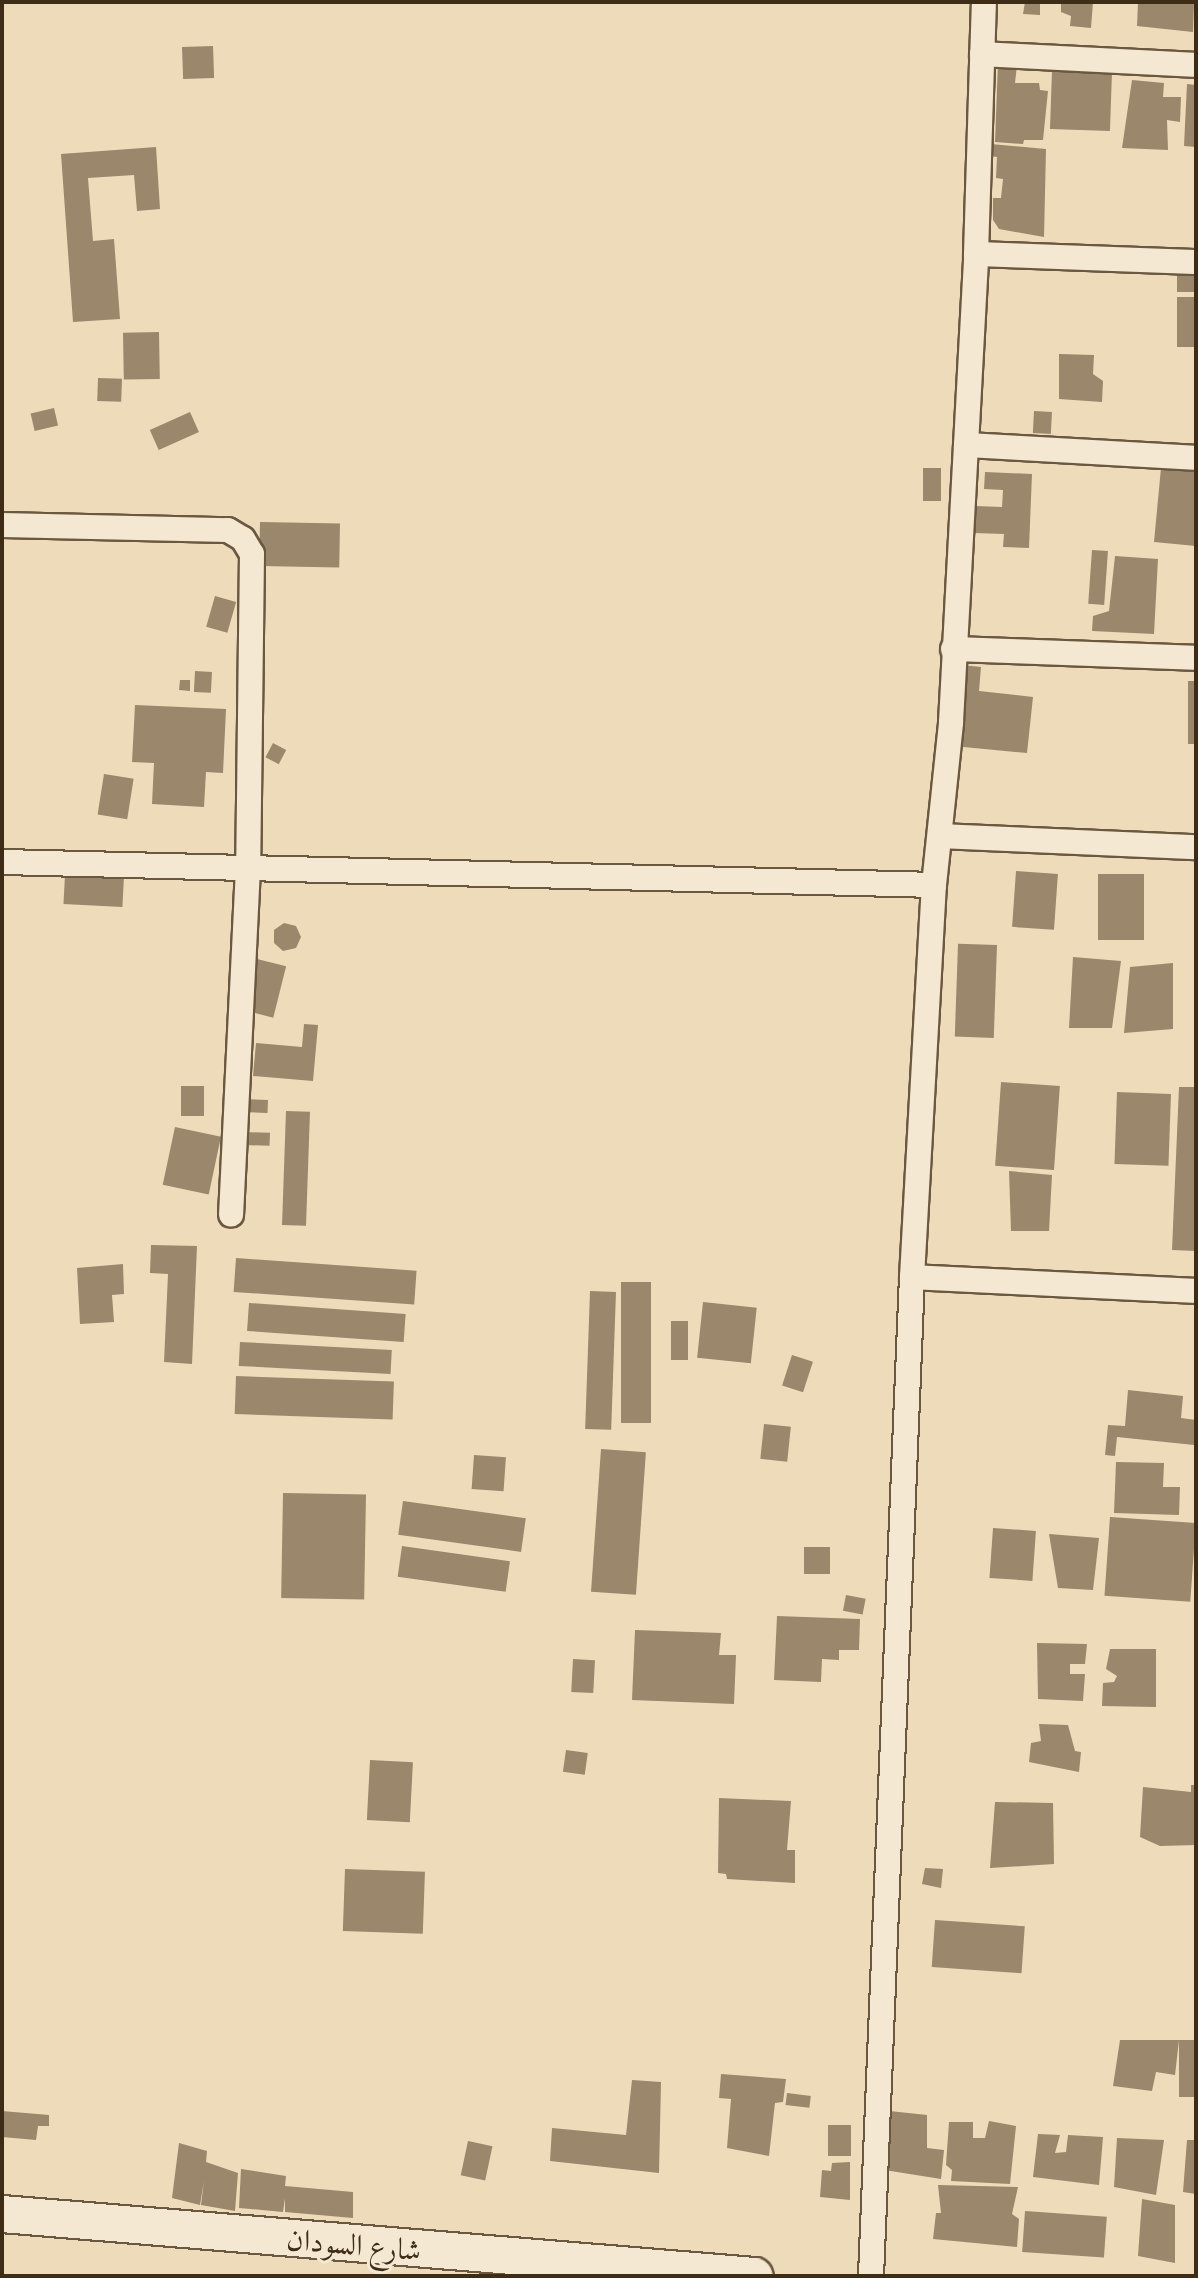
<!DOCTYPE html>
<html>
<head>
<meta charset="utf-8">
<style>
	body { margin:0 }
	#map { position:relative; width:1198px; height:2278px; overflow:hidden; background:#eedbba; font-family:"Gentium Book Plus",Amiri,serif }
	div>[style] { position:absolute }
	.building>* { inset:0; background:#9a876c; transform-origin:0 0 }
	.roads { filter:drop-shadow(2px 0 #6b5840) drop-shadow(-2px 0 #6b5840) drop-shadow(0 2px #6b5840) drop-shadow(0 -2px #6b5840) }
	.minor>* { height:24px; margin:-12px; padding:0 12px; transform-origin:12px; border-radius:12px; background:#f4e8d2 }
	.secondary>* { height:36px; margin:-18px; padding:0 18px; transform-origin:18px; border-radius:18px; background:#f4e8d2 }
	span { translate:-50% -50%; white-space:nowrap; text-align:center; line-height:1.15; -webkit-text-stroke:6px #f4e8d2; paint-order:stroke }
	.street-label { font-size:30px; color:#3f2c17 }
	.frame { position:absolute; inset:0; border:4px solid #3f2c17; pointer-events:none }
</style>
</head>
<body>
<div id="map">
	<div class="building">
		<i style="clip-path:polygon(1025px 2px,1040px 2px,1040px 15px,1023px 14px)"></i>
		<i style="clip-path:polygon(1061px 2px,1093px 2px,1091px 28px,1070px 26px,1071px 16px,1061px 12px)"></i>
		<i style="clip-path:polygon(1138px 2px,1194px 2px,1193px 32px,1137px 26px)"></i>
		<i style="left:213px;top:46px;width:32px;height:31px;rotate:88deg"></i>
		<i style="clip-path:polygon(998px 63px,1017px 65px,1015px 83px,1039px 83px,1040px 90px,1048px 91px,1043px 140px,1024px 140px,1023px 144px,995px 142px)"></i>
		<i style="left:1052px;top:71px;width:60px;height:58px;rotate:2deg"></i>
		<i style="clip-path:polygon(1132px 80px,1164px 83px,1163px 97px,1181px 97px,1180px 122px,1167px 120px,1168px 150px,1122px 148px)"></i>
		<i style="clip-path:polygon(1187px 84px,1196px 85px,1196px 147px,1184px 146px)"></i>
		<i style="clip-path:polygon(991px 144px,1046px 149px,1044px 237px,999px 229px,993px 220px,993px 198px,1001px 198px,1003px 179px,996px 178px,997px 157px,990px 156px)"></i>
		<i style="clip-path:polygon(156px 147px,160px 209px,137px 211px,134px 175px,88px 178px,93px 241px,114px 239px,120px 319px,73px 322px,61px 154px)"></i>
		<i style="left:1177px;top:275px;width:19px;height:17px"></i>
		<i style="left:1177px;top:297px;width:19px;height:50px"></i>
		<i style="left:159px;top:332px;width:47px;height:36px;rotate:89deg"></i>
		<i style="clip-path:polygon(1059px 354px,1094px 355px,1093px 374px,1103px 381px,1102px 402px,1059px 399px)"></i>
		<i style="left:98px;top:378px;width:24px;height:23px;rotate:2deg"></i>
		<i style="left:54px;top:408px;width:18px;height:24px;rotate:77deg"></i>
		<i style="left:1034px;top:411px;width:18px;height:22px;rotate:3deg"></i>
		<i style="left:190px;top:412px;width:22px;height:44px;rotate:66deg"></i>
		<i style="left:923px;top:468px;width:18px;height:33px"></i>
		<i style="clip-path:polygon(1161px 468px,1196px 471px,1196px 546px,1154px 542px)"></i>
		<i style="clip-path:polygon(985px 472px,1032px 474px,1029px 548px,1003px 547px,1004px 534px,974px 533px,975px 506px,1002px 507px,1003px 490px,984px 489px)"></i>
		<i style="left:260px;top:522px;width:80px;height:44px;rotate:1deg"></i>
		<i style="left:1092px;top:550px;width:16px;height:54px;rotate:4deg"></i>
		<i style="clip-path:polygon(1115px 556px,1158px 559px,1154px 634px,1092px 631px,1093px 616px,1109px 611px)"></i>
		<i style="left:215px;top:596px;width:22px;height:32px;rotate:16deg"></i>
		<i style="clip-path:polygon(961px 665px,981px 667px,979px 691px,1033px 697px,1027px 753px,953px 746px)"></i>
		<i style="left:195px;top:671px;width:17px;height:21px;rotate:3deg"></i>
		<i style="clip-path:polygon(180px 680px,190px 680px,190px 691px,179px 690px)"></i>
		<i style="left:1188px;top:681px;width:8px;height:63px"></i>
		<i style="clip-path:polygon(135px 705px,226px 709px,223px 773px,206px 772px,204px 807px,152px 804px,154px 763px,132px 762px)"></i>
		<i style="left:273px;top:743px;width:15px;height:16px;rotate:28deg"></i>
		<i style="left:104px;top:774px;width:30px;height:41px;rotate:9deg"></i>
		<i style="left:1016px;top:871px;width:42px;height:56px;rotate:4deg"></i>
		<i style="left:1098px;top:874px;width:46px;height:66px"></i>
		<i style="left:65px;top:875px;width:59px;height:29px;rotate:3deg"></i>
		<i style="clip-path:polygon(284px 923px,296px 926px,301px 937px,296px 948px,283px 951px,274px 943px,274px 930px)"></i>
		<i style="left:997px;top:945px;width:93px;height:39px;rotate:92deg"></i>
		<i style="clip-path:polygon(1073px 957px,1121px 961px,1112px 1028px,1069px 1028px)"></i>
		<i style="left:257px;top:959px;width:30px;height:53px;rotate:14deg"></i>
		<i style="clip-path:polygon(1173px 963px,1173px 1029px,1124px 1033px,1130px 967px)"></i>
		<i style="clip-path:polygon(304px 1024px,318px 1025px,313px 1081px,253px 1076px,256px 1043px,302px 1047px)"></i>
		<i style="left:1001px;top:1082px;width:59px;height:84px;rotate:4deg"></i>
		<i style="left:181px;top:1086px;width:23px;height:30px"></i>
		<i style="clip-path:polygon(1179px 1087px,1196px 1087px,1196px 1251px,1172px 1250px)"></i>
		<i style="left:1117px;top:1092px;width:54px;height:72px;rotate:2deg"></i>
		<i style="left:242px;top:1099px;width:26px;height:13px;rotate:2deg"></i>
		<i style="left:286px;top:1111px;width:24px;height:114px;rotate:2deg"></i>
		<i style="left:175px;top:1127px;width:47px;height:59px;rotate:12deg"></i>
		<i style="left:245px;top:1132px;width:25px;height:13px;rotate:2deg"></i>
		<i style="clip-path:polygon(1009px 1171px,1052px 1175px,1049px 1231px,1011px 1231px)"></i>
		<i style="clip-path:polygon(151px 1245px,197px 1246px,192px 1364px,164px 1362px,168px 1274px,150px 1273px)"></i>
		<i style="left:236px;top:1258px;width:181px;height:34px;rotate:4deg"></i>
		<i style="clip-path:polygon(123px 1264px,124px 1294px,112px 1295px,114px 1322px,80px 1324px,77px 1268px)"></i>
		<i style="left:621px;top:1282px;width:30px;height:141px"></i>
		<i style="left:590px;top:1291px;width:26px;height:138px;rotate:2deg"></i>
		<i style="left:703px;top:1302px;width:54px;height:56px;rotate:6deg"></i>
		<i style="left:249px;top:1303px;width:157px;height:28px;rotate:4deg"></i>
		<i style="left:671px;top:1321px;width:17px;height:39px"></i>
		<i style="left:240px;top:1342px;width:152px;height:24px;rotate:3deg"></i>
		<i style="left:792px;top:1355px;width:22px;height:32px;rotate:18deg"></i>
		<i style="left:236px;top:1376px;width:158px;height:38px;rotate:2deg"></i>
		<i style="clip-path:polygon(1128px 1390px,1183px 1396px,1181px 1418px,1196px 1420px,1194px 1445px,1117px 1437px,1115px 1456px,1105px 1455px,1108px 1425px,1125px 1426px)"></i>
		<i style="left:764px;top:1424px;width:27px;height:35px;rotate:6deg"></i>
		<i style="left:601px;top:1449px;width:45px;height:143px;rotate:4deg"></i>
		<i style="left:474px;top:1455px;width:32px;height:34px;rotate:4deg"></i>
		<i style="clip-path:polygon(1116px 1462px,1164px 1463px,1163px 1487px,1180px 1487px,1179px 1515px,1114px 1513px)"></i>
		<i style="left:283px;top:1493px;width:83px;height:105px;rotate:1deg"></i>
		<i style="left:403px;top:1501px;width:124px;height:34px;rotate:8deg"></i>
		<i style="left:1110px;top:1517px;width:86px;height:79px;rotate:4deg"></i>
		<i style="left:993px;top:1528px;width:43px;height:50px;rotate:4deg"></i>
		<i style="clip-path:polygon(1049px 1534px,1099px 1538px,1093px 1590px,1058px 1588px)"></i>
		<i style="left:402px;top:1546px;width:109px;height:31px;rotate:8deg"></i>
		<i style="left:804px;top:1547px;width:26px;height:27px"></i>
		<i style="left:846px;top:1595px;width:20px;height:16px;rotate:11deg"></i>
		<i style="clip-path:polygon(777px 1616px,860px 1619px,859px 1650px,839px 1650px,839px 1660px,822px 1659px,821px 1682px,774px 1680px)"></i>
		<i style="clip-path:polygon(635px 1630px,721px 1633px,719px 1655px,736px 1655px,734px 1704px,632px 1700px)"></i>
		<i style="clip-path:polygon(1037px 1643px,1087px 1644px,1085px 1664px,1070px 1664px,1070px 1674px,1085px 1674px,1083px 1701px,1038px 1699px)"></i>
		<i style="clip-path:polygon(1110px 1649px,1156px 1649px,1156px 1707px,1102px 1706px,1103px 1683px,1114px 1682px,1117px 1676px,1106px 1669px)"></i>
		<i style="left:573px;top:1659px;width:22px;height:33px;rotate:3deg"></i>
		<i style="clip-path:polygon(1039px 1724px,1068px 1725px,1075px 1751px,1081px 1752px,1079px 1772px,1029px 1762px,1031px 1743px,1041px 1741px)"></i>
		<i style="left:566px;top:1750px;width:22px;height:22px;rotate:8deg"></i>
		<i style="left:370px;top:1760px;width:43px;height:60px;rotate:3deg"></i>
		<i style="clip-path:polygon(1191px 1785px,1196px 1785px,1196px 1845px,1160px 1846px,1140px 1837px,1143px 1787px,1191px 1792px)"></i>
		<i style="clip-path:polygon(719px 1798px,791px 1801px,787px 1850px,795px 1850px,795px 1883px,727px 1879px,726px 1874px,718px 1873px)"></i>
		<i style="clip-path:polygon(995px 1802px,1053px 1803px,1054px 1864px,990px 1868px)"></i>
		<i style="clip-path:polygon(925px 1868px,943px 1869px,941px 1888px,922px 1884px)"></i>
		<i style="left:345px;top:1869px;width:80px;height:62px;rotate:2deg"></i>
		<i style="left:935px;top:1920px;width:90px;height:47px;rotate:4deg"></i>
		<i style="clip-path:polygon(1120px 2040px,1179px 2040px,1175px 2075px,1156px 2072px,1152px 2091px,1113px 2086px)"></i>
		<i style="left:1179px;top:2040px;width:17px;height:57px"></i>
		<i style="clip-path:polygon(721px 2074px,786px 2079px,783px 2102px,775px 2103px,769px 2156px,727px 2148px,731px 2099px,719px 2098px)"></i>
		<i style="clip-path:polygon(632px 2080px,661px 2082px,659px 2173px,550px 2161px,552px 2128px,626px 2135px)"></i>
		<i style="left:787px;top:2093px;width:24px;height:12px;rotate:7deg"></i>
		<i style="clip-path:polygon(880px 2110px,927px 2115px,927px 2148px,944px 2150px,941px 2179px,878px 2169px)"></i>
		<i style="clip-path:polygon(2px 2111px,49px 2115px,49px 2126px,38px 2126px,36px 2140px,2px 2137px)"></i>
		<i style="clip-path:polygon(989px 2121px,1016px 2126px,1010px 2184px,951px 2181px,952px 2170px,946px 2165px,949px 2122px,973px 2122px,973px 2138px,985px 2138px)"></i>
		<i style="left:828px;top:2125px;width:23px;height:31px"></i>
		<i style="clip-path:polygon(1038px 2134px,1060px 2135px,1055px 2153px,1066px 2152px,1068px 2135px,1103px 2137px,1099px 2185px,1033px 2177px)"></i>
		<i style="clip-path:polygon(1117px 2138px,1164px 2140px,1156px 2195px,1114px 2187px)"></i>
		<i style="clip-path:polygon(1187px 2140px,1196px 2140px,1196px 2194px,1183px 2192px)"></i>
		<i style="left:468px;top:2141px;width:25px;height:35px;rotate:12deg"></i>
		<i style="clip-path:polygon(179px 2143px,207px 2151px,206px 2162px,238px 2173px,235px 2211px,201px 2205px,204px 2181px,200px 2205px,172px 2198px)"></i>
		<i style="clip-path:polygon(850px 2162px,850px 2200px,820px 2197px,822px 2170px,831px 2171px,832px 2163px)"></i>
		<i style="clip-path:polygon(241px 2169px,286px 2176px,285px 2186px,353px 2192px,353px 2218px,285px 2212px,285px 2198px,283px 2212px,239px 2208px)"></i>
		<i style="clip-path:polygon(938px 2185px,1018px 2187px,1012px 2214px,1019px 2219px,1017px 2247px,933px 2239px,936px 2213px,941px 2213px)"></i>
		<i style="clip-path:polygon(1142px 2199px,1175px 2205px,1175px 2263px,1138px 2256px)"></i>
		<i style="left:1025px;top:2211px;width:82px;height:41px;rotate:4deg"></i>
	</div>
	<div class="roads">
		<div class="minor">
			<i style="left:982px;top:54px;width:214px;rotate:2.9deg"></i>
			<i style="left:976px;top:254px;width:220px;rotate:2.1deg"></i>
			<i style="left:966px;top:445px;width:230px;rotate:3.2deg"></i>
			<i style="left:2px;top:525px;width:226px;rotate:1.3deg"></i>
			<i style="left:228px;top:530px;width:17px;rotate:31deg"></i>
			<i style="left:243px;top:539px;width:17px;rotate:59deg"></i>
			<i style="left:252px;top:554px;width:314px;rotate:90.7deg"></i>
			<i style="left:248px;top:868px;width:347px;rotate:92.8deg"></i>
			<i style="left:953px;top:649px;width:243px;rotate:2.1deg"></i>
			<i style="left:940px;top:836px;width:256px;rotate:2.5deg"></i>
			<i style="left:2px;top:862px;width:932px;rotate:1.41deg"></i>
			<i style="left:912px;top:1277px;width:284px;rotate:2.8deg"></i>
			<i style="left:871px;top:2276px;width:1000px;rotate:-87.65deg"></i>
			<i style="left:912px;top:1277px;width:393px;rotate:-86.8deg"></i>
			<i style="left:934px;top:885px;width:164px;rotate:-84deg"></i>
			<i style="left:951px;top:722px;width:469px;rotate:-86.9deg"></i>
			<i style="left:976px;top:254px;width:252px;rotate:-88.2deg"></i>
		</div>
		<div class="secondary">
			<i style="left:2px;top:2214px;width:755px;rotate:4.71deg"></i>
		</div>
	</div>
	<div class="street-label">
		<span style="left:354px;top:2244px;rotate:5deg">شارع السودان</span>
	</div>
	<div class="frame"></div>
</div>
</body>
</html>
